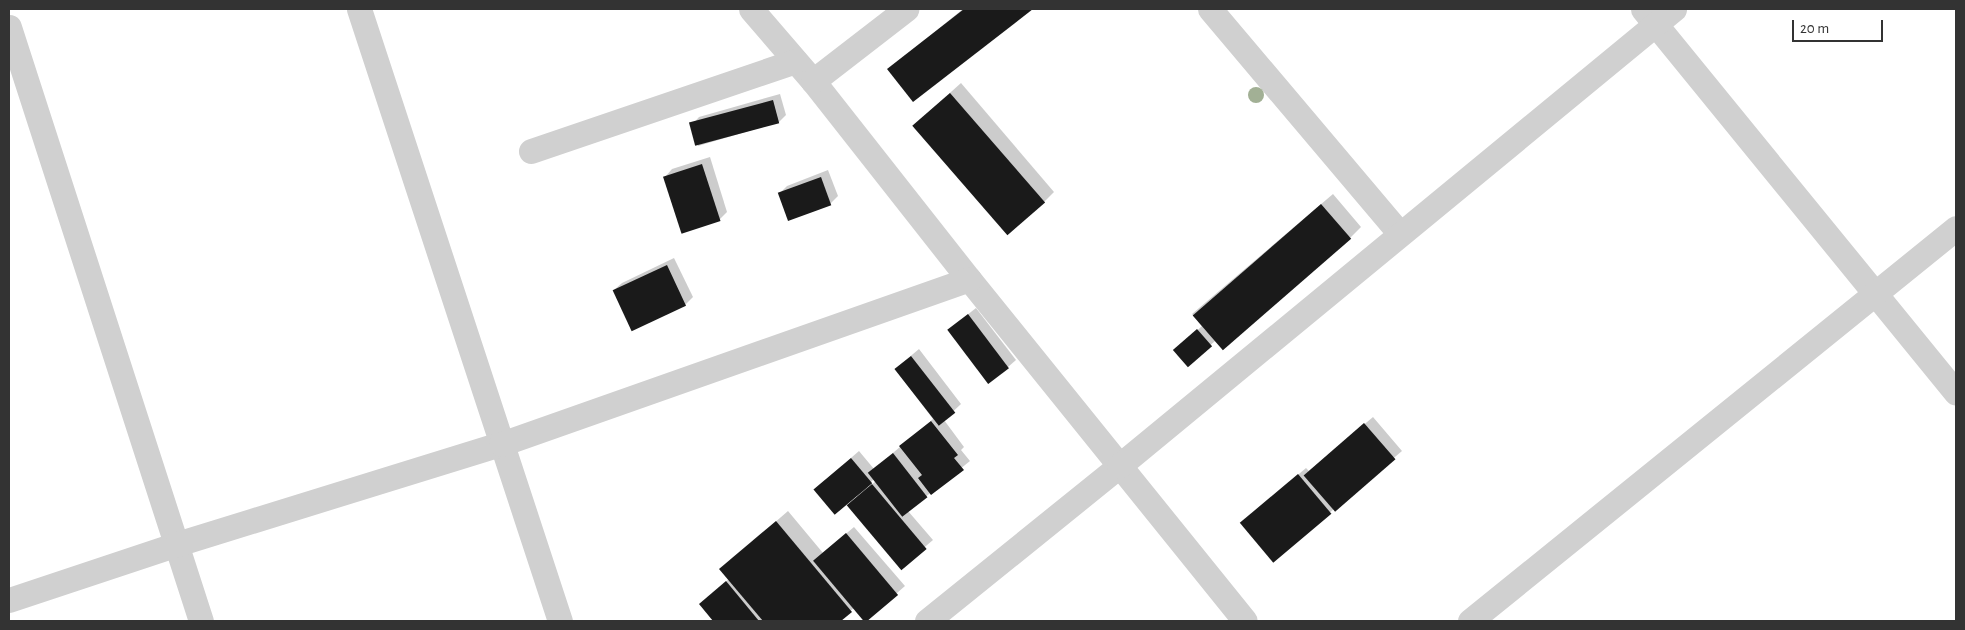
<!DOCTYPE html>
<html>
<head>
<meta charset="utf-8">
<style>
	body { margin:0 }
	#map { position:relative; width:1965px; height:630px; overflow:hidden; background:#fff; font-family:"Alegreya Sans",sans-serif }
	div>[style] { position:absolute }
	.shadow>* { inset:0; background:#0003 }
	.building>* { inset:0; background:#1a1a1a; transform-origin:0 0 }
	.street>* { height:25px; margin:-12.5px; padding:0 12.5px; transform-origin:12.5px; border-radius:12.5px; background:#d0d0d0 }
	.trees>* { width:16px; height:16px; margin:-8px; border-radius:50%; background:#a2b095 }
	span { translate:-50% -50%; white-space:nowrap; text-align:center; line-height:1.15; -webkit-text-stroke:5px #fff; paint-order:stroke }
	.frame { position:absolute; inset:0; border:10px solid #333; pointer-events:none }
	.scale { position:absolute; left:1792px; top:20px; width:91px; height:22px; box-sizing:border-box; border:2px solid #333; border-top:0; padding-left:6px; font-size:15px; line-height:18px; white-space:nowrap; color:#333; -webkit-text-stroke:4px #fff; paint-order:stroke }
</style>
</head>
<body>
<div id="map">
	<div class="shadow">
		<i style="clip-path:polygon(963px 9px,1031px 9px,913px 100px,889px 69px)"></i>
		<i style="clip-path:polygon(961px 83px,1054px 192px,1043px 203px,914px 125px)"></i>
		<i style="clip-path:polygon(780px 94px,786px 115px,779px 122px,698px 146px,692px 125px,699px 117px)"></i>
		<i style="clip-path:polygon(710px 157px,727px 212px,719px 220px,665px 177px,672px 169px)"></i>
		<i style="clip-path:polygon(828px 170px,838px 196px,830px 204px,780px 193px,787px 186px)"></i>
		<i style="clip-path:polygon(1333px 194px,1361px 227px,1350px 238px,1215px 341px,1188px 365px,1175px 351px,1202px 326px,1192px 314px)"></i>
		<i style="clip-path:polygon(674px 258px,693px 297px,685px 305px,614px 290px,622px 283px)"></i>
		<i style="clip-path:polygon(976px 308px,1016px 360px,1008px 367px,948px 330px)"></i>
		<i style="clip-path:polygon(evenodd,919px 349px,961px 404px,944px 420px,964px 447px,961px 450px,970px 461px,908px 511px,933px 540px,900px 568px,848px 505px,860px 494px,858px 492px,815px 489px,859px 451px,874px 469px,933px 419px,895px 369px,919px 349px,874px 479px,876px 481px,868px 488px,867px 486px,874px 479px)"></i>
		<i style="clip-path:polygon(1373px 417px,1402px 451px,1273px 561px,1241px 523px,1306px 468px,1309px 471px)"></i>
		<i style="clip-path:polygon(788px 511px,823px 553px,854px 527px,905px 586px,866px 620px,855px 607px,839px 621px,715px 621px,700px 604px,729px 579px,721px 569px)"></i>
	</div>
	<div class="building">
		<i style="clip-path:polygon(964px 9px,1033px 9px,913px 102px,887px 69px)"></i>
		<i style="left:950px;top:93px;width:145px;height:50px;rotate:49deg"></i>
		<i style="left:773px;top:100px;width:24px;height:87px;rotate:75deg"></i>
		<i style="left:702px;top:164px;width:60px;height:41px;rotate:72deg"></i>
		<i style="left:821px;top:177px;width:30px;height:46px;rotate:70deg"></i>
		<i style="left:1321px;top:204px;width:46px;height:170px;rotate:49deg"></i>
		<i style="left:667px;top:265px;width:45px;height:60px;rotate:65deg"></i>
		<i style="left:968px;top:314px;width:68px;height:26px;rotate:53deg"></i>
		<i style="left:1197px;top:329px;width:23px;height:32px;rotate:49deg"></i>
		<i style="left:911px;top:356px;width:72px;height:21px;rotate:52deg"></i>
		<i style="clip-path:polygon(931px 421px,958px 455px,954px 458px,964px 470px,931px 495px,918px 478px,922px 475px,899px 446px)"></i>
		<i style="left:1364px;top:423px;width:48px;height:80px;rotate:49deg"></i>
		<i style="left:893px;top:453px;width:56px;height:32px;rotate:52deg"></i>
		<i style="left:851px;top:458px;width:33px;height:49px;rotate:50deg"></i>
		<i style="left:1298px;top:474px;width:52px;height:76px;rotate:50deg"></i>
		<i style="left:872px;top:484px;width:85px;height:33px;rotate:50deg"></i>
		<i style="clip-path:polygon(776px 521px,852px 612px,841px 621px,763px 621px,719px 569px)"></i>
		<i style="left:846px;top:533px;width:81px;height:43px;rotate:50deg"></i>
		<i style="clip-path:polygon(726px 581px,759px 621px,713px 621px,699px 604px)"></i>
	</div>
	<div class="street">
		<i style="left:359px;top:9px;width:644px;rotate:71.82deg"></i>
		<i style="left:751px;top:9px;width:95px;rotate:49.3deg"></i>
		<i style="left:813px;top:81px;width:252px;rotate:51.8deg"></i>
		<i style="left:969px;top:279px;width:439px;rotate:51.1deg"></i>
		<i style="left:1210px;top:9px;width:294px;rotate:49.8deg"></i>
		<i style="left:1643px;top:9px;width:495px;rotate:50.8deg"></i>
		<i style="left:9px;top:27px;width:624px;rotate:72.09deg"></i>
		<i style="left:813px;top:81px;width:118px;rotate:-37.7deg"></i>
		<i style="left:531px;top:151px;width:279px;rotate:-18.8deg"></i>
		<i style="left:9px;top:600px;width:177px;rotate:-18.4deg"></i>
		<i style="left:177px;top:544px;width:339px;rotate:-17.2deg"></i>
		<i style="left:501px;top:444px;width:496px;rotate:-19.4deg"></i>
		<i style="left:927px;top:621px;width:247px;rotate:-38.9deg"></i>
		<i style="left:1119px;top:466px;width:719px;rotate:-39.47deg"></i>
		<i style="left:1470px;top:621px;width:625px;rotate:-38.96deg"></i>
	</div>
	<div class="trees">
		<i style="left:1256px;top:95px"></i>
	</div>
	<div class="frame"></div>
	<div class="scale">20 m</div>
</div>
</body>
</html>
